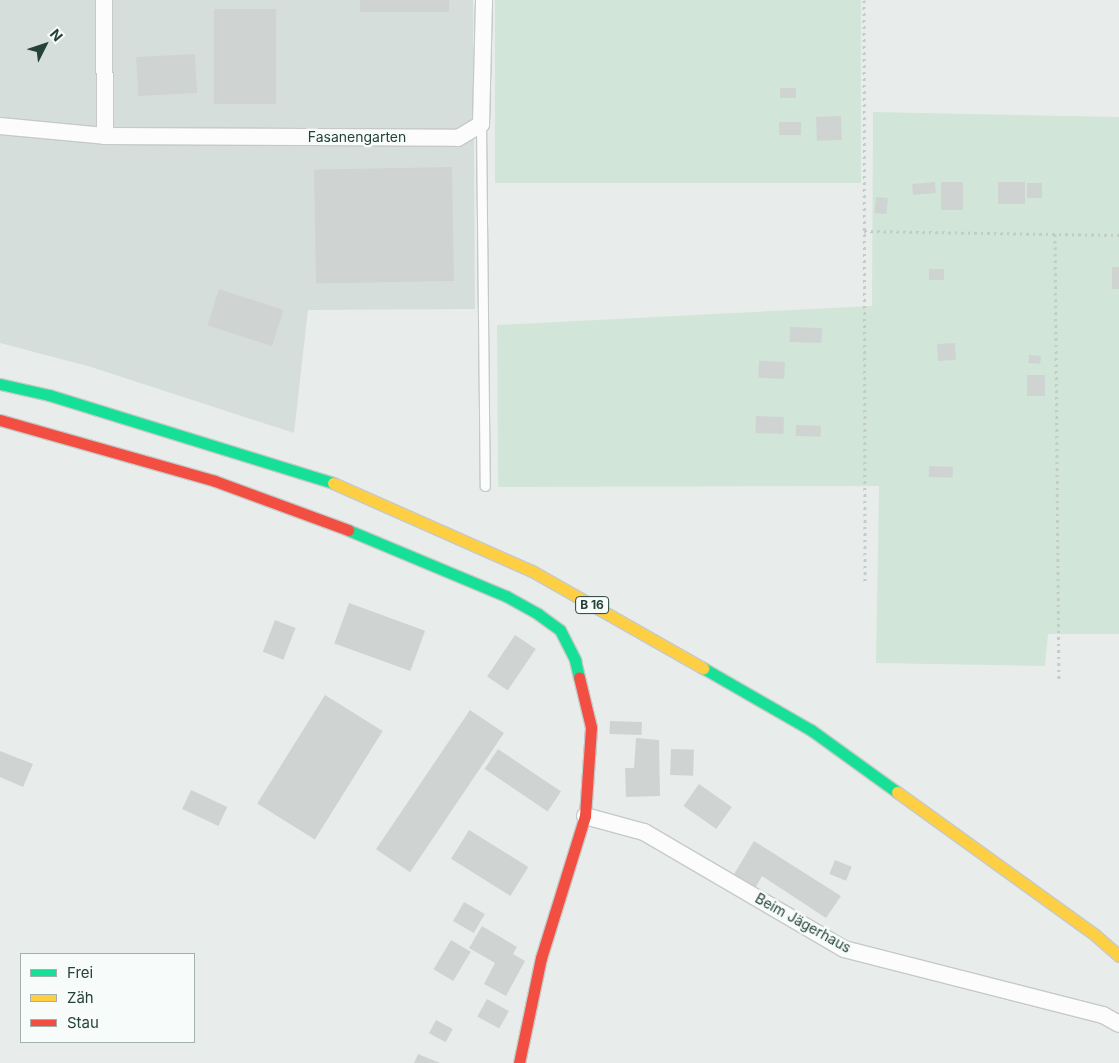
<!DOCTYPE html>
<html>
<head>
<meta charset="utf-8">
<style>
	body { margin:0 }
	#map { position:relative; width:1119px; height:1063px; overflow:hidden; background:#e8edeb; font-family:Inter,sans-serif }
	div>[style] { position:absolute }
	.built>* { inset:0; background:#d6dedb }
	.green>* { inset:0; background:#d1e6d8; transform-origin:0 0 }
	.building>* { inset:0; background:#cfd4d2; transform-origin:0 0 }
	.path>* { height:3px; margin-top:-1.5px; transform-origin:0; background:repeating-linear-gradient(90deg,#c3ccca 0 2.5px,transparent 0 6.5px) }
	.roads { filter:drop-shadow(1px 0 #c5cac8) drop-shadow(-1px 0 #c5cac8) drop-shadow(0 1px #c5cac8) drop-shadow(0 -1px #c5cac8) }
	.lane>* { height:9px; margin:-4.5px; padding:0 4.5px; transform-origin:4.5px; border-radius:4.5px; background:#fcfcfc }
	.street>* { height:16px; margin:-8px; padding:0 8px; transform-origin:8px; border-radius:8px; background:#fcfcfc }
	.fast>* { height:11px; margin:-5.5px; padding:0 5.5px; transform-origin:5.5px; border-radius:5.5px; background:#16e098 }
	.slow>* { height:11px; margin:-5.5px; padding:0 5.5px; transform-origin:5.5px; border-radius:5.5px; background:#ffcf43 }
	.jam>* { height:11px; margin:-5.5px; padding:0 5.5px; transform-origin:5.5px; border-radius:5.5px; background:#f24e42 }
	span { translate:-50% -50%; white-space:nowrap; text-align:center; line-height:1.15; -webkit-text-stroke:5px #f7fbf9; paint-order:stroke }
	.shield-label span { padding:1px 4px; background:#f7fbf9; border:1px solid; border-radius:4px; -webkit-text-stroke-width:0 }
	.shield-label { font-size:12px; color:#24423a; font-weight:700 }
	.street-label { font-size:14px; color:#24423a }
	.legend { position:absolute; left:20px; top:953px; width:175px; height:90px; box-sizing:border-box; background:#f7fbf9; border:1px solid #a3b1ad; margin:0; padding:6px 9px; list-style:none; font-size:15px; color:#24423a }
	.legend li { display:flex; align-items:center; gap:10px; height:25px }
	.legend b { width:25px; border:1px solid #a3b1ad }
	.north { position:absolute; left:20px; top:20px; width:50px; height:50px; -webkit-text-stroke:4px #f7fbf9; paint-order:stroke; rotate:49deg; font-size:14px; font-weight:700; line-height:20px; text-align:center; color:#24423a }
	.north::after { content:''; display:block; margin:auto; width:18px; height:22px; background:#24423a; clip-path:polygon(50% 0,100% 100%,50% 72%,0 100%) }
</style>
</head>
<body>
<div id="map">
	<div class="built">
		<i style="clip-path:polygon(0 0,473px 0,475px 309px,308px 310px,294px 433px,91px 367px,0 343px)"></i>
	</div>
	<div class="green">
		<i style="left:495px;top:0;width:366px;height:183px"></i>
		<i style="clip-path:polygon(873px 112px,1119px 117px,1119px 634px,1048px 634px,1045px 666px,876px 663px,879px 486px,498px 487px,497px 325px,872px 306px)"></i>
	</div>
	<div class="building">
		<i style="left:360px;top:0;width:89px;height:12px"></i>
		<i style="left:214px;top:9px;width:62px;height:95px"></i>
		<i style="left:195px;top:54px;width:39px;height:59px;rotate:87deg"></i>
		<i style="left:796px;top:88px;width:10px;height:16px;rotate:90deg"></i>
		<i style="left:841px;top:116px;width:24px;height:25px;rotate:88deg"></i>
		<i style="left:801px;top:122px;width:13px;height:22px;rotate:90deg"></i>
		<i style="left:452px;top:167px;width:114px;height:138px;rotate:89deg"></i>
		<i style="left:935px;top:182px;width:11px;height:23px;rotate:85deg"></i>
		<i style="left:963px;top:182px;width:28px;height:22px;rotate:90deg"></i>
		<i style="left:998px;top:182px;width:27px;height:22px"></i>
		<i style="left:1027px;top:183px;width:15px;height:15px"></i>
		<i style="left:876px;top:197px;width:12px;height:16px;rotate:5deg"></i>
		<i style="left:1112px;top:267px;width:7px;height:22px"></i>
		<i style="left:944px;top:269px;width:11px;height:15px;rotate:90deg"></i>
		<i style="left:219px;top:289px;width:68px;height:38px;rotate:18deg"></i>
		<i style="left:790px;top:327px;width:32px;height:15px;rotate:2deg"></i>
		<i style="left:955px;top:343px;width:17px;height:18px;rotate:87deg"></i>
		<i style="left:1029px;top:355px;width:12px;height:8px;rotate:5deg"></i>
		<i style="left:785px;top:362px;width:17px;height:26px;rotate:93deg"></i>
		<i style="left:1027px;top:375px;width:18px;height:21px"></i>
		<i style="left:756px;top:416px;width:28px;height:17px;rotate:2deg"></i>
		<i style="left:796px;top:425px;width:25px;height:11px;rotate:2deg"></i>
		<i style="left:929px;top:466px;width:24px;height:11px;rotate:2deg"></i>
		<i style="left:349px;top:603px;width:81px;height:43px;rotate:20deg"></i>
		<i style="left:275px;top:620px;width:22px;height:34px;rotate:21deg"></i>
		<i style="left:515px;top:635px;width:25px;height:50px;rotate:34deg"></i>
		<i style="left:325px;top:695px;width:68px;height:128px;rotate:32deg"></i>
		<i style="left:470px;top:710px;width:41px;height:168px;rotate:34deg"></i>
		<i style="left:610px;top:721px;width:32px;height:13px;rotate:2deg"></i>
		<i style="clip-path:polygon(636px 738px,659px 740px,660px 796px,626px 797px,625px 768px,634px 768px)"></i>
		<i style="left:498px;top:749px;width:76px;height:24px;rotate:34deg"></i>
		<i style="left:671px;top:749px;width:23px;height:26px;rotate:2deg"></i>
		<i style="clip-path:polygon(0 751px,33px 764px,23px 787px,0 777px)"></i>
		<i style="left:699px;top:784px;width:40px;height:27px;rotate:35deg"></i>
		<i style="left:191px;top:790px;width:40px;height:21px;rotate:25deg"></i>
		<i style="left:469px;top:830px;width:70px;height:34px;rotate:32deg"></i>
		<i style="clip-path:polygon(754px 841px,841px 896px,826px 918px,762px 876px,753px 892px,731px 879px)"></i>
		<i style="left:835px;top:860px;width:18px;height:15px;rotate:22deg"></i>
		<i style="left:464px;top:902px;width:24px;height:22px;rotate:30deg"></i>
		<i style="clip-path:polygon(482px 926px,517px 947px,513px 954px,525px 961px,506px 996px,484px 984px,495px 963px,469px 948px)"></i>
		<i style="left:451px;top:940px;width:23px;height:34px;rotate:31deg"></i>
		<i style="left:487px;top:999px;width:25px;height:20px;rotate:29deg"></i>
		<i style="left:436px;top:1020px;width:19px;height:15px;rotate:28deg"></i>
		<i style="clip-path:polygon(418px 1054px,440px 1063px,414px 1063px)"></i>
	</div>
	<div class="path">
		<i style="left:864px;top:0;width:584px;rotate:89.9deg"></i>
		<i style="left:864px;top:231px;width:255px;rotate:0.9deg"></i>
		<i style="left:1055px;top:234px;width:446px;rotate:89.5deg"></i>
	</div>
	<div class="roads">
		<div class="lane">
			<i style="left:481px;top:124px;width:362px;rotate:89.4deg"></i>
		</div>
		<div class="street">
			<i style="left:104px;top:0;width:136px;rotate:89.6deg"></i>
			<i style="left:0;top:126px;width:105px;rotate:5.4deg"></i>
			<i style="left:105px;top:136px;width:353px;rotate:0.3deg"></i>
			<i style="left:458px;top:138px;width:27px;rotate:-31deg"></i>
			<i style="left:481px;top:124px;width:124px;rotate:-88.6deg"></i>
			<i style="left:585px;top:816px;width:61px;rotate:15.2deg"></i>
			<i style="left:644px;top:832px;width:232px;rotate:30.3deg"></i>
			<i style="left:844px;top:949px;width:267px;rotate:14.3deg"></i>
			<i style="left:1103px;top:1015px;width:18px;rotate:29deg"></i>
		</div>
		<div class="fast">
			<i style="left:0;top:384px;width:50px;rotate:12.7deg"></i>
			<i style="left:49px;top:395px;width:297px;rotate:17.2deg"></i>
			<i style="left:348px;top:530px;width:171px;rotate:22.7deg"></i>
			<i style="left:506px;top:596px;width:37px;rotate:29deg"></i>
			<i style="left:538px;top:614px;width:27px;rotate:36deg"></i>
			<i style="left:560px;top:630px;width:34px;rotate:63deg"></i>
			<i style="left:575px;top:660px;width:17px;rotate:77deg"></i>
			<i style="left:703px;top:668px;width:125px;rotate:29.9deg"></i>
			<i style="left:811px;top:730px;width:106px;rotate:35.8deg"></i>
		</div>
		<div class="slow">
			<i style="left:333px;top:483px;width:218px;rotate:23.9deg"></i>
			<i style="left:532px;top:571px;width:197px;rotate:29.6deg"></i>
			<i style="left:897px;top:792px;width:244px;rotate:35.8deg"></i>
			<i style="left:1095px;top:935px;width:32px;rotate:41deg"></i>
		</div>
		<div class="jam">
			<i style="left:0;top:420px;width:223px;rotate:15.8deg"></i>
			<i style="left:215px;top:481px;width:142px;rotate:20.2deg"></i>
			<i style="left:519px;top:1063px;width:107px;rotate:-78.2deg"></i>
			<i style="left:541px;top:958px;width:149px;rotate:-72.8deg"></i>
			<i style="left:585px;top:816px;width:89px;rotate:-86.1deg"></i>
			<i style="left:591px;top:727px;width:51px;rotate:-103.5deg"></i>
		</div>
	</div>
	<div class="shield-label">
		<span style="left:592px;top:605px">B 16</span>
	</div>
	<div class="street-label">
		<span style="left:357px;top:137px">Fasanengarten</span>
		<span style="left:803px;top:923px;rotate:29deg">Beim Jägerhaus</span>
	</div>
	<ul class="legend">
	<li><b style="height:6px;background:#16e098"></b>Frei</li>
	<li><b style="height:6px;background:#ffcf43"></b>Zäh</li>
	<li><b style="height:6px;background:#f24e42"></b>Stau</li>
	</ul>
	<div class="north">N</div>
</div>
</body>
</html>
